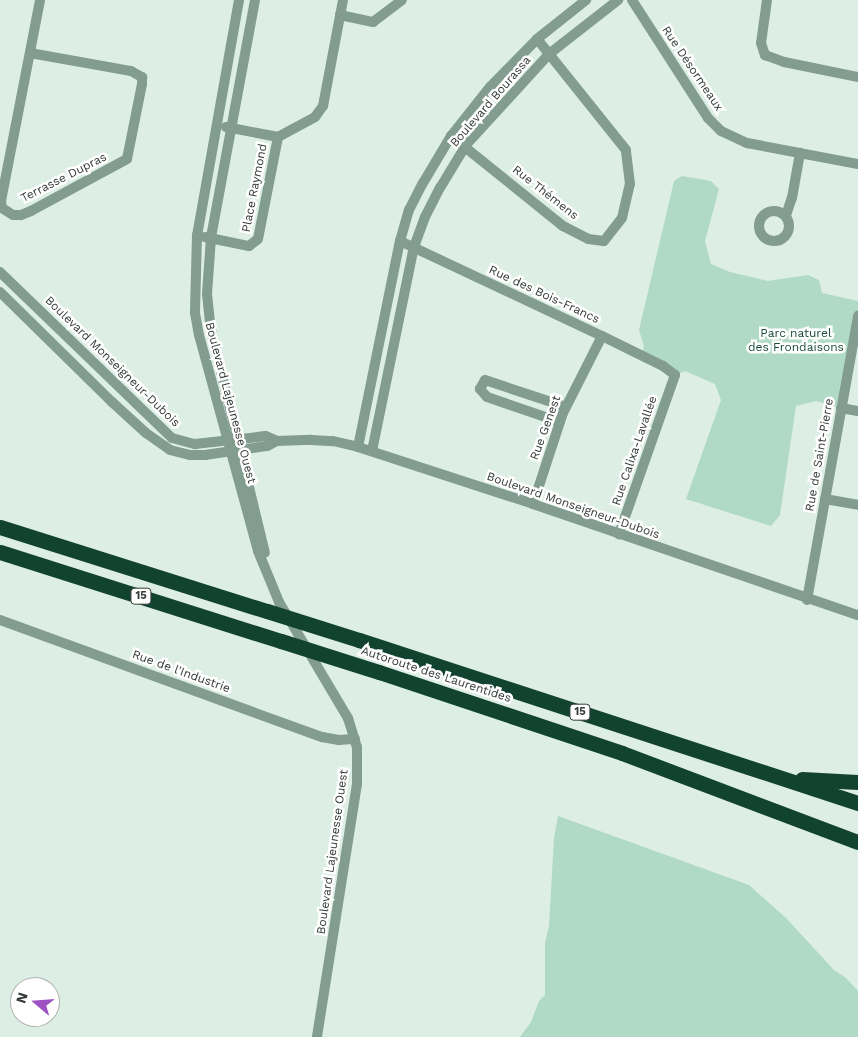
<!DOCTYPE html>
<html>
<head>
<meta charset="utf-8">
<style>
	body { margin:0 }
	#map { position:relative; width:858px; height:1037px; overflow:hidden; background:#ddeee5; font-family:"Work Sans",sans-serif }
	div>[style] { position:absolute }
	.green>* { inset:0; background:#b0dac5 }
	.minor>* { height:10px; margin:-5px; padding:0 5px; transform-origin:5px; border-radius:5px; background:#829c8f }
	.minor>.ring { margin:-5px; padding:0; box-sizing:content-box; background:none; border:10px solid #829c8f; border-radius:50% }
	.highway>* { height:15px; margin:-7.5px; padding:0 7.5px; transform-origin:7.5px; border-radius:7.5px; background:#124330 }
	.highway-bridge>* { height:15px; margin:-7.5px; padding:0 7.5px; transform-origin:7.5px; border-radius:7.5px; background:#124330 }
	span { translate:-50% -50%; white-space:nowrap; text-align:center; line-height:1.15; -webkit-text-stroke:5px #fff; paint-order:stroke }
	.shield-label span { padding:1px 4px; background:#fff; border:1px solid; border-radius:4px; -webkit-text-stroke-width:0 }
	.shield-label { font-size:11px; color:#353b38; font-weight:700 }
	.street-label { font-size:12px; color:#353b38 }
	.park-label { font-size:12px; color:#184b36 }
	.north { position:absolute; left:10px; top:977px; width:50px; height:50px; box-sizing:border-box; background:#fff; border:1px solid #aeb1af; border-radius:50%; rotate:288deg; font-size:14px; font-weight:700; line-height:20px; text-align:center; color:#353b38 }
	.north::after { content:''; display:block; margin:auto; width:18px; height:22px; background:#9d51c3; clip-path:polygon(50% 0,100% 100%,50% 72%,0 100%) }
</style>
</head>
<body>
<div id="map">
	<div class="green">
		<i style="clip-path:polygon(682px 176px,711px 181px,719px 189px,705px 241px,711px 264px,730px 272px,768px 281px,808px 275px,819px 280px,822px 293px,858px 301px,858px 315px,841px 408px,816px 401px,796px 406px,780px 515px,771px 526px,686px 499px,721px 400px,715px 384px,685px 371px,675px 375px,642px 355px,644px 346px,639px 330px,674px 181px)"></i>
		<i style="clip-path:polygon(558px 816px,749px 885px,786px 918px,834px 970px,846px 978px,858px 991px,858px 1037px,520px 1037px,531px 1022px,539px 1001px,545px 995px,545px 942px,549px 926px,554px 838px)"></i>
	</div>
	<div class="minor">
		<i style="left:239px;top:0;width:239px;rotate:100.1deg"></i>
		<i style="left:197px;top:235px;width:78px;rotate:91.5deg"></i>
		<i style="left:195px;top:313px;width:22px;rotate:80deg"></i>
		<i style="left:199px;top:335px;width:224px;rotate:74.7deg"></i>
		<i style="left:258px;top:551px;width:55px;rotate:67.6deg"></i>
		<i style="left:279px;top:602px;width:135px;rotate:59.3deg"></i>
		<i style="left:348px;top:718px;width:30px;rotate:73deg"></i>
		<i style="left:357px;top:747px;width:37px;rotate:90deg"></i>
		<i style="left:357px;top:784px;width:256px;rotate:99deg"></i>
		<i style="left:255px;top:0;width:242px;rotate:100.5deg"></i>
		<i style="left:211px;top:238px;width:56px;rotate:94.1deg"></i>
		<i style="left:207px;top:294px;width:36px;rotate:84deg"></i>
		<i style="left:211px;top:330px;width:229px;rotate:76.4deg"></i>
		<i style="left:632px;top:0;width:140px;rotate:57.2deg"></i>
		<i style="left:708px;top:118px;width:18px;rotate:45deg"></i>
		<i style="left:721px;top:131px;width:29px;rotate:25deg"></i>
		<i style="left:747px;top:143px;width:113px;rotate:10.7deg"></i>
		<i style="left:767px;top:0;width:43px;rotate:97.9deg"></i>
		<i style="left:761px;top:43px;width:13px;rotate:72deg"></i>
		<i style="left:765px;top:55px;width:20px;rotate:20deg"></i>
		<i style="left:784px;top:62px;width:76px;rotate:11.5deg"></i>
		<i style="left:340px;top:15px;width:34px;rotate:12deg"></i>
		<i style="left:373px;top:22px;width:36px;rotate:-37deg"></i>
		<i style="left:30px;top:53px;width:103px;rotate:10.1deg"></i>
		<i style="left:131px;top:71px;width:13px;rotate:29deg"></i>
		<i style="left:142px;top:77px;width:7px;rotate:90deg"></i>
		<i style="left:142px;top:84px;width:76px;rotate:101.3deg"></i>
		<i style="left:127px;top:159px;width:109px;rotate:151.6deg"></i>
		<i style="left:31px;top:211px;width:11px;rotate:158deg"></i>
		<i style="left:21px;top:215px;width:8px;rotate:180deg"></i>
		<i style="left:13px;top:215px;width:13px;rotate:-148deg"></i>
		<i style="left:2px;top:208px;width:7px;rotate:-98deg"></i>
		<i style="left:1px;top:201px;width:205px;rotate:-79deg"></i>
		<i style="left:226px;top:127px;width:53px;rotate:10.9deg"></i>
		<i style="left:278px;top:137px;width:42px;rotate:-28.4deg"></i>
		<i style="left:315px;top:117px;width:14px;rotate:-54deg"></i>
		<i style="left:323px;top:106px;width:108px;rotate:-79.3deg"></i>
		<i style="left:451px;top:136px;width:144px;rotate:38.8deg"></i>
		<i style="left:563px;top:226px;width:28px;rotate:27deg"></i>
		<i style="left:588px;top:239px;width:16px;rotate:7deg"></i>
		<i style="left:604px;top:241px;width:29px;rotate:-52deg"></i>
		<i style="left:622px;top:218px;width:35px;rotate:-77deg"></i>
		<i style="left:630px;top:184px;width:34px;rotate:-97deg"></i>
		<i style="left:626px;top:150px;width:142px;rotate:-128.7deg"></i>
		<i class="ring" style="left:759px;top:211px;width:20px;height:20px"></i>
		<i style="left:786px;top:215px;width:18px;rotate:-71deg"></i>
		<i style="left:792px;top:198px;width:46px;rotate:-79.9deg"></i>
		<i style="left:205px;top:237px;width:45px;rotate:11.6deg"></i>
		<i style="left:249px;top:246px;width:11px;rotate:-38deg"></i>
		<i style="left:258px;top:239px;width:104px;rotate:-78.9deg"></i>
		<i style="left:400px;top:241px;width:223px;rotate:25.2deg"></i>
		<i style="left:602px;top:336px;width:68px;rotate:26.2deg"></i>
		<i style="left:663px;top:366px;width:15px;rotate:37deg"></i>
		<i style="left:675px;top:375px;width:169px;rotate:109.4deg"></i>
		<i style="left:0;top:272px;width:239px;rotate:44deg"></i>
		<i style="left:172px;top:438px;width:24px;rotate:15deg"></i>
		<i style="left:195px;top:444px;width:71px;rotate:-6.4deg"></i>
		<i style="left:266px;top:436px;width:12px;rotate:24deg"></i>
		<i style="left:0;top:292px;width:157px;rotate:44.5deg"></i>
		<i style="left:112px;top:402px;width:46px;rotate:42.4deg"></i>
		<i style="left:146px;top:433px;width:29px;rotate:35deg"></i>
		<i style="left:170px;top:450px;width:21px;rotate:14deg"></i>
		<i style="left:190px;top:455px;width:15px"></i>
		<i style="left:205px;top:455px;width:63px;rotate:-8.3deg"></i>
		<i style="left:267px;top:446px;width:11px;rotate:-27deg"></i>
		<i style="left:277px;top:441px;width:34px;rotate:-2deg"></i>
		<i style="left:311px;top:440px;width:22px;rotate:3deg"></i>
		<i style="left:333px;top:441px;width:26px;rotate:13deg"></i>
		<i style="left:358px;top:447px;width:184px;rotate:18deg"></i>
		<i style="left:533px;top:504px;width:343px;rotate:18.9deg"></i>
		<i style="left:841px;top:408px;width:17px;rotate:10deg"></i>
		<i style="left:560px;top:422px;width:77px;rotate:-161.1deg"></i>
		<i style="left:487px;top:397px;width:11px;rotate:-131deg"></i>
		<i style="left:480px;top:389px;width:10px;rotate:-61deg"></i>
		<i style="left:485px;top:380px;width:85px;rotate:18.4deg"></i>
		<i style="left:358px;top:447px;width:210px;rotate:-78.5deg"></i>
		<i style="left:400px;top:241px;width:32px;rotate:-74deg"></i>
		<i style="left:409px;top:210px;width:30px;rotate:-63deg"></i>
		<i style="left:423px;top:183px;width:55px;rotate:-59.2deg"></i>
		<i style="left:451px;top:136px;width:63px;rotate:-51.5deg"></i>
		<i style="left:490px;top:87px;width:67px;rotate:-45.6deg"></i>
		<i style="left:537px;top:39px;width:63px;rotate:-38.5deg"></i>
		<i style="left:372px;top:451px;width:208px;rotate:-78.4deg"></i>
		<i style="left:414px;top:247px;width:32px;rotate:-70deg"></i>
		<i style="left:425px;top:217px;width:33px;rotate:-63deg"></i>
		<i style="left:440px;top:188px;width:50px;rotate:-58.8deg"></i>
		<i style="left:466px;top:145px;width:123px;rotate:-47.6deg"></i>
		<i style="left:549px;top:54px;width:88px;rotate:-38deg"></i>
		<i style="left:825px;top:499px;width:34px;rotate:10deg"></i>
		<i style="left:533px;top:504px;width:96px;rotate:-71.8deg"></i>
		<i style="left:563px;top:413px;width:86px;rotate:-63.1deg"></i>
		<i style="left:807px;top:600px;width:289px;rotate:-79.8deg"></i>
		<i style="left:0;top:620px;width:343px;rotate:20deg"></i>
		<i style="left:322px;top:737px;width:17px;rotate:10deg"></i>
		<i style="left:339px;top:740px;width:16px;rotate:-4deg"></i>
	</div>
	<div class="highway">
		<i style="left:0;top:527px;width:280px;rotate:17.5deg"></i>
		<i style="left:0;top:552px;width:295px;rotate:17.6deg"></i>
		<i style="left:359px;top:640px;width:525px;rotate:18.09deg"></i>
		<i style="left:379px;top:672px;width:256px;rotate:18.4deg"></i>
		<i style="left:622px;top:753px;width:252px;rotate:20.7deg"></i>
		<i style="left:802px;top:779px;width:56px;rotate:3.1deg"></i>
	</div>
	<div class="highway-bridge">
		<i style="left:267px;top:611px;width:96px;rotate:17.5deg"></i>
		<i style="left:281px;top:641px;width:103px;rotate:17.6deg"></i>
	</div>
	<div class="shield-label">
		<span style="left:141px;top:596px">15</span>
		<span style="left:580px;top:712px">15</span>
	</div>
	<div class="street-label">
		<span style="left:692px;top:69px;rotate:56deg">Rue Désormeaux</span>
		<span style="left:491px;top:102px;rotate:-49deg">Boulevard Bourassa</span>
		<span style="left:64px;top:178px;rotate:-27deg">Terrasse Dupras</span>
		<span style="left:255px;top:188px;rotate:-79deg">Place Raymond</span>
		<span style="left:545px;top:193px;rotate:38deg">Rue Thémens</span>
		<span style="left:544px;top:295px;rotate:25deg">Rue des Bois-Francs</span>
		<span style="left:112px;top:362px;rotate:44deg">Boulevard Monseigneur-Dubois</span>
		<span style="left:230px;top:403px;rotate:75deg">Boulevard Lajeunesse Ouest</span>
		<span style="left:546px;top:428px;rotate:-70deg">Rue Genest</span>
		<span style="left:635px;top:451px;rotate:-71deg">Rue Calixa-Lavallée</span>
		<span style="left:820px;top:455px;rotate:-80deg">Rue de Saint-Pierre</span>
		<span style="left:573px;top:506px;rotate:19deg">Boulevard Monseigneur-Dubois</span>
		<span style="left:181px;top:672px;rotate:20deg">Rue de l'Industrie</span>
		<span style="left:436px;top:675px;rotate:18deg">Autoroute des Laurentides</span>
		<span style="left:333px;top:852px;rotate:-82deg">Boulevard Lajeunesse Ouest</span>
	</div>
	<div class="park-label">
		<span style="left:796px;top:341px">Parc naturel<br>des Frondaisons</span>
	</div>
	<div class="north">N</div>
</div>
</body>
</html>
